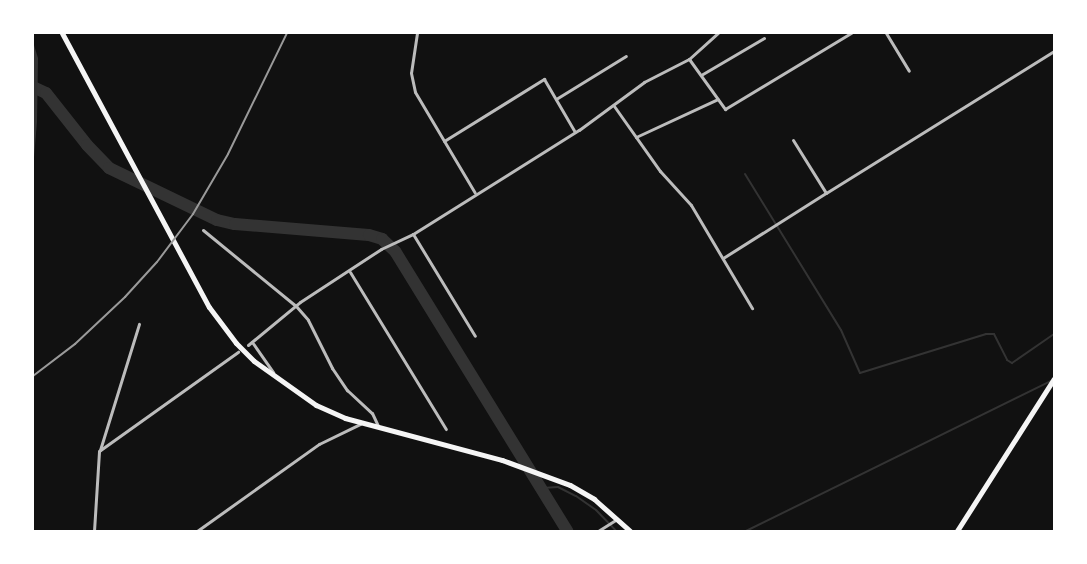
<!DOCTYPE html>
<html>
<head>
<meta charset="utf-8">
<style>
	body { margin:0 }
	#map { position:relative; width:1087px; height:564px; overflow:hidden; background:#111; font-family:Roboto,sans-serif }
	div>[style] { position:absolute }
	.water>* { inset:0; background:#333 }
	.stream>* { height:2px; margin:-1px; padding:0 1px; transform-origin:1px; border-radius:1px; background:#333 }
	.river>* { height:12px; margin:-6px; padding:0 6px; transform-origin:6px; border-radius:6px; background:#333 }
	.minor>* { height:3px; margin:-1.5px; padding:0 1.5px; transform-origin:1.5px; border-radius:1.5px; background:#bcbcbc }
	.secondary>* { height:4.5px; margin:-2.25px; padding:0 2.25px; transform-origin:2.25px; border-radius:2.25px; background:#f5f5f5 }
	.primary>* { height:5px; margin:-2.5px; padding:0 2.5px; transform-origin:2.5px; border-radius:2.5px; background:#f5f5f5 }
	.rail>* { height:2px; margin:-1px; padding:0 1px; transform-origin:1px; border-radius:1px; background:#9a9a9a }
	span { translate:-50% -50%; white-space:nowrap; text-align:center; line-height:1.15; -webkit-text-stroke:4.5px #fff; paint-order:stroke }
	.frame { position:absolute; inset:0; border:34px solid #fff; pointer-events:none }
</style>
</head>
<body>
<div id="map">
	<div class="water">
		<i style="clip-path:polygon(33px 42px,38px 58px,37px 122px,33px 169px)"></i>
	</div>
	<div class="stream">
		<i style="left:745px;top:174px;width:183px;rotate:58.4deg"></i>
		<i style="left:841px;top:330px;width:47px;rotate:66.2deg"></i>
		<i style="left:860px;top:373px;width:132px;rotate:-17.2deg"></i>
		<i style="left:986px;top:334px;width:8px"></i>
		<i style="left:994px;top:334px;width:29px;rotate:63deg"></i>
		<i style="left:1007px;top:360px;width:6px;rotate:31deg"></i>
		<i style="left:1012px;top:363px;width:51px;rotate:-34.6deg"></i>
		<i style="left:542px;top:488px;width:16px;rotate:-4deg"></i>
		<i style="left:558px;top:487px;width:20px;rotate:27deg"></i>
		<i style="left:576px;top:496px;width:24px;rotate:35deg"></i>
		<i style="left:596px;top:510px;width:29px;rotate:46deg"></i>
		<i style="left:746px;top:531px;width:340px;rotate:-26.2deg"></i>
	</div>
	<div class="river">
		<i style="left:33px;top:87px;width:14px;rotate:25deg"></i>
		<i style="left:46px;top:93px;width:66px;rotate:51.7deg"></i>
		<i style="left:87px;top:145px;width:32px;rotate:46deg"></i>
		<i style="left:109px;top:168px;width:120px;rotate:25.7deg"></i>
		<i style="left:217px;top:220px;width:18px;rotate:13deg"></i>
		<i style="left:235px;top:224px;width:134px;rotate:4.7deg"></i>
		<i style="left:369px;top:235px;width:14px;rotate:17deg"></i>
		<i style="left:382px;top:239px;width:18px;rotate:43deg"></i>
		<i style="left:395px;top:251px;width:329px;rotate:58.4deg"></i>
	</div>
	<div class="minor">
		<i style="left:417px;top:33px;width:40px;rotate:98.5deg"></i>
		<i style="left:411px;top:73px;width:19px;rotate:78deg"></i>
		<i style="left:415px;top:92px;width:117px;rotate:59.3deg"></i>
		<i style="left:886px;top:33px;width:44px;rotate:58.8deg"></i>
		<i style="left:689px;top:59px;width:62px;rotate:54.2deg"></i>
		<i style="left:725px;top:109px;width:147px;rotate:-31.1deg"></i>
		<i style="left:701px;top:75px;width:73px;rotate:-30.4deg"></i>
		<i style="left:556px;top:99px;width:82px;rotate:-31.6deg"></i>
		<i style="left:614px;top:106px;width:80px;rotate:54.7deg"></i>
		<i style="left:660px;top:171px;width:46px;rotate:47.6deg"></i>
		<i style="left:691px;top:205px;width:120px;rotate:59.4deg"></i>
		<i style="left:636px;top:137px;width:90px;rotate:-24.9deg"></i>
		<i style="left:793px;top:140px;width:62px;rotate:58.1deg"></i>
		<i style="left:826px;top:193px;width:269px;rotate:-31.9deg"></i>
		<i style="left:444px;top:141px;width:118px;rotate:-31.8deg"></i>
		<i style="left:544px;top:79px;width:61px;rotate:59.7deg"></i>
		<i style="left:203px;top:230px;width:120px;rotate:39.3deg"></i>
		<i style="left:296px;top:306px;width:18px;rotate:49deg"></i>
		<i style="left:308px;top:320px;width:54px;rotate:63.4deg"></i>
		<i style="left:332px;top:368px;width:27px;rotate:56deg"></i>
		<i style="left:347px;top:390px;width:34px;rotate:43deg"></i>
		<i style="left:372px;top:413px;width:14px;rotate:65deg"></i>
		<i style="left:413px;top:234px;width:119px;rotate:58.7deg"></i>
		<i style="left:723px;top:258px;width:122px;rotate:-32.3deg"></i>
		<i style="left:350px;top:272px;width:184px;rotate:58.6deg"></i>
		<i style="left:252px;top:342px;width:37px;rotate:55deg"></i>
		<i style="left:248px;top:345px;width:67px;rotate:-39.6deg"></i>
		<i style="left:300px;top:302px;width:97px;rotate:-33.2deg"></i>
		<i style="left:381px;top:249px;width:35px;rotate:-25deg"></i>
		<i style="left:413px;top:234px;width:196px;rotate:-32.1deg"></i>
		<i style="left:579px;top:130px;width:81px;rotate:-36.4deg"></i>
		<i style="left:644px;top:82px;width:51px;rotate:-27.1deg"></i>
		<i style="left:689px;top:59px;width:39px;rotate:-42deg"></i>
		<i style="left:100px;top:450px;width:132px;rotate:-72.8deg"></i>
		<i style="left:94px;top:531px;width:80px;rotate:-86.4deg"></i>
		<i style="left:99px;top:451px;width:171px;rotate:-35.5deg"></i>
		<i style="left:197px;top:531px;width:150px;rotate:-35.5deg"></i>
		<i style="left:319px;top:444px;width:46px;rotate:-26deg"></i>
		<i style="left:598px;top:531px;width:22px;rotate:-32deg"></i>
	</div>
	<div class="secondary">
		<i style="left:957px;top:531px;width:180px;rotate:-57.5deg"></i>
	</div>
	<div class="primary">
		<i style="left:62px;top:33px;width:311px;rotate:61.8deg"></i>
		<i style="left:209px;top:307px;width:45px;rotate:53.1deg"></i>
		<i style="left:236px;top:343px;width:25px;rotate:45deg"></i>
		<i style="left:254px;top:361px;width:76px;rotate:35.4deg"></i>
		<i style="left:316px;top:405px;width:32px;rotate:24deg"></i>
		<i style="left:345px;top:418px;width:163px;rotate:15deg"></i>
		<i style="left:502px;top:460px;width:72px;rotate:20.2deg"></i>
		<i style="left:570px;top:485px;width:28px;rotate:30deg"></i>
		<i style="left:594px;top:499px;width:48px;rotate:41.6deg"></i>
	</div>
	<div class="rail">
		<i style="left:33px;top:376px;width:53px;rotate:-37.3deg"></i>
		<i style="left:75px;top:344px;width:69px;rotate:-43.2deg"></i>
		<i style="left:125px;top:297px;width:47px;rotate:-47.6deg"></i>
		<i style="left:157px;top:262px;width:60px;rotate:-53.1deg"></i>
		<i style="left:193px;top:214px;width:69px;rotate:-59.7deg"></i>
		<i style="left:228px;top:154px;width:135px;rotate:-64deg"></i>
	</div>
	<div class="frame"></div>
</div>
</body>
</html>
